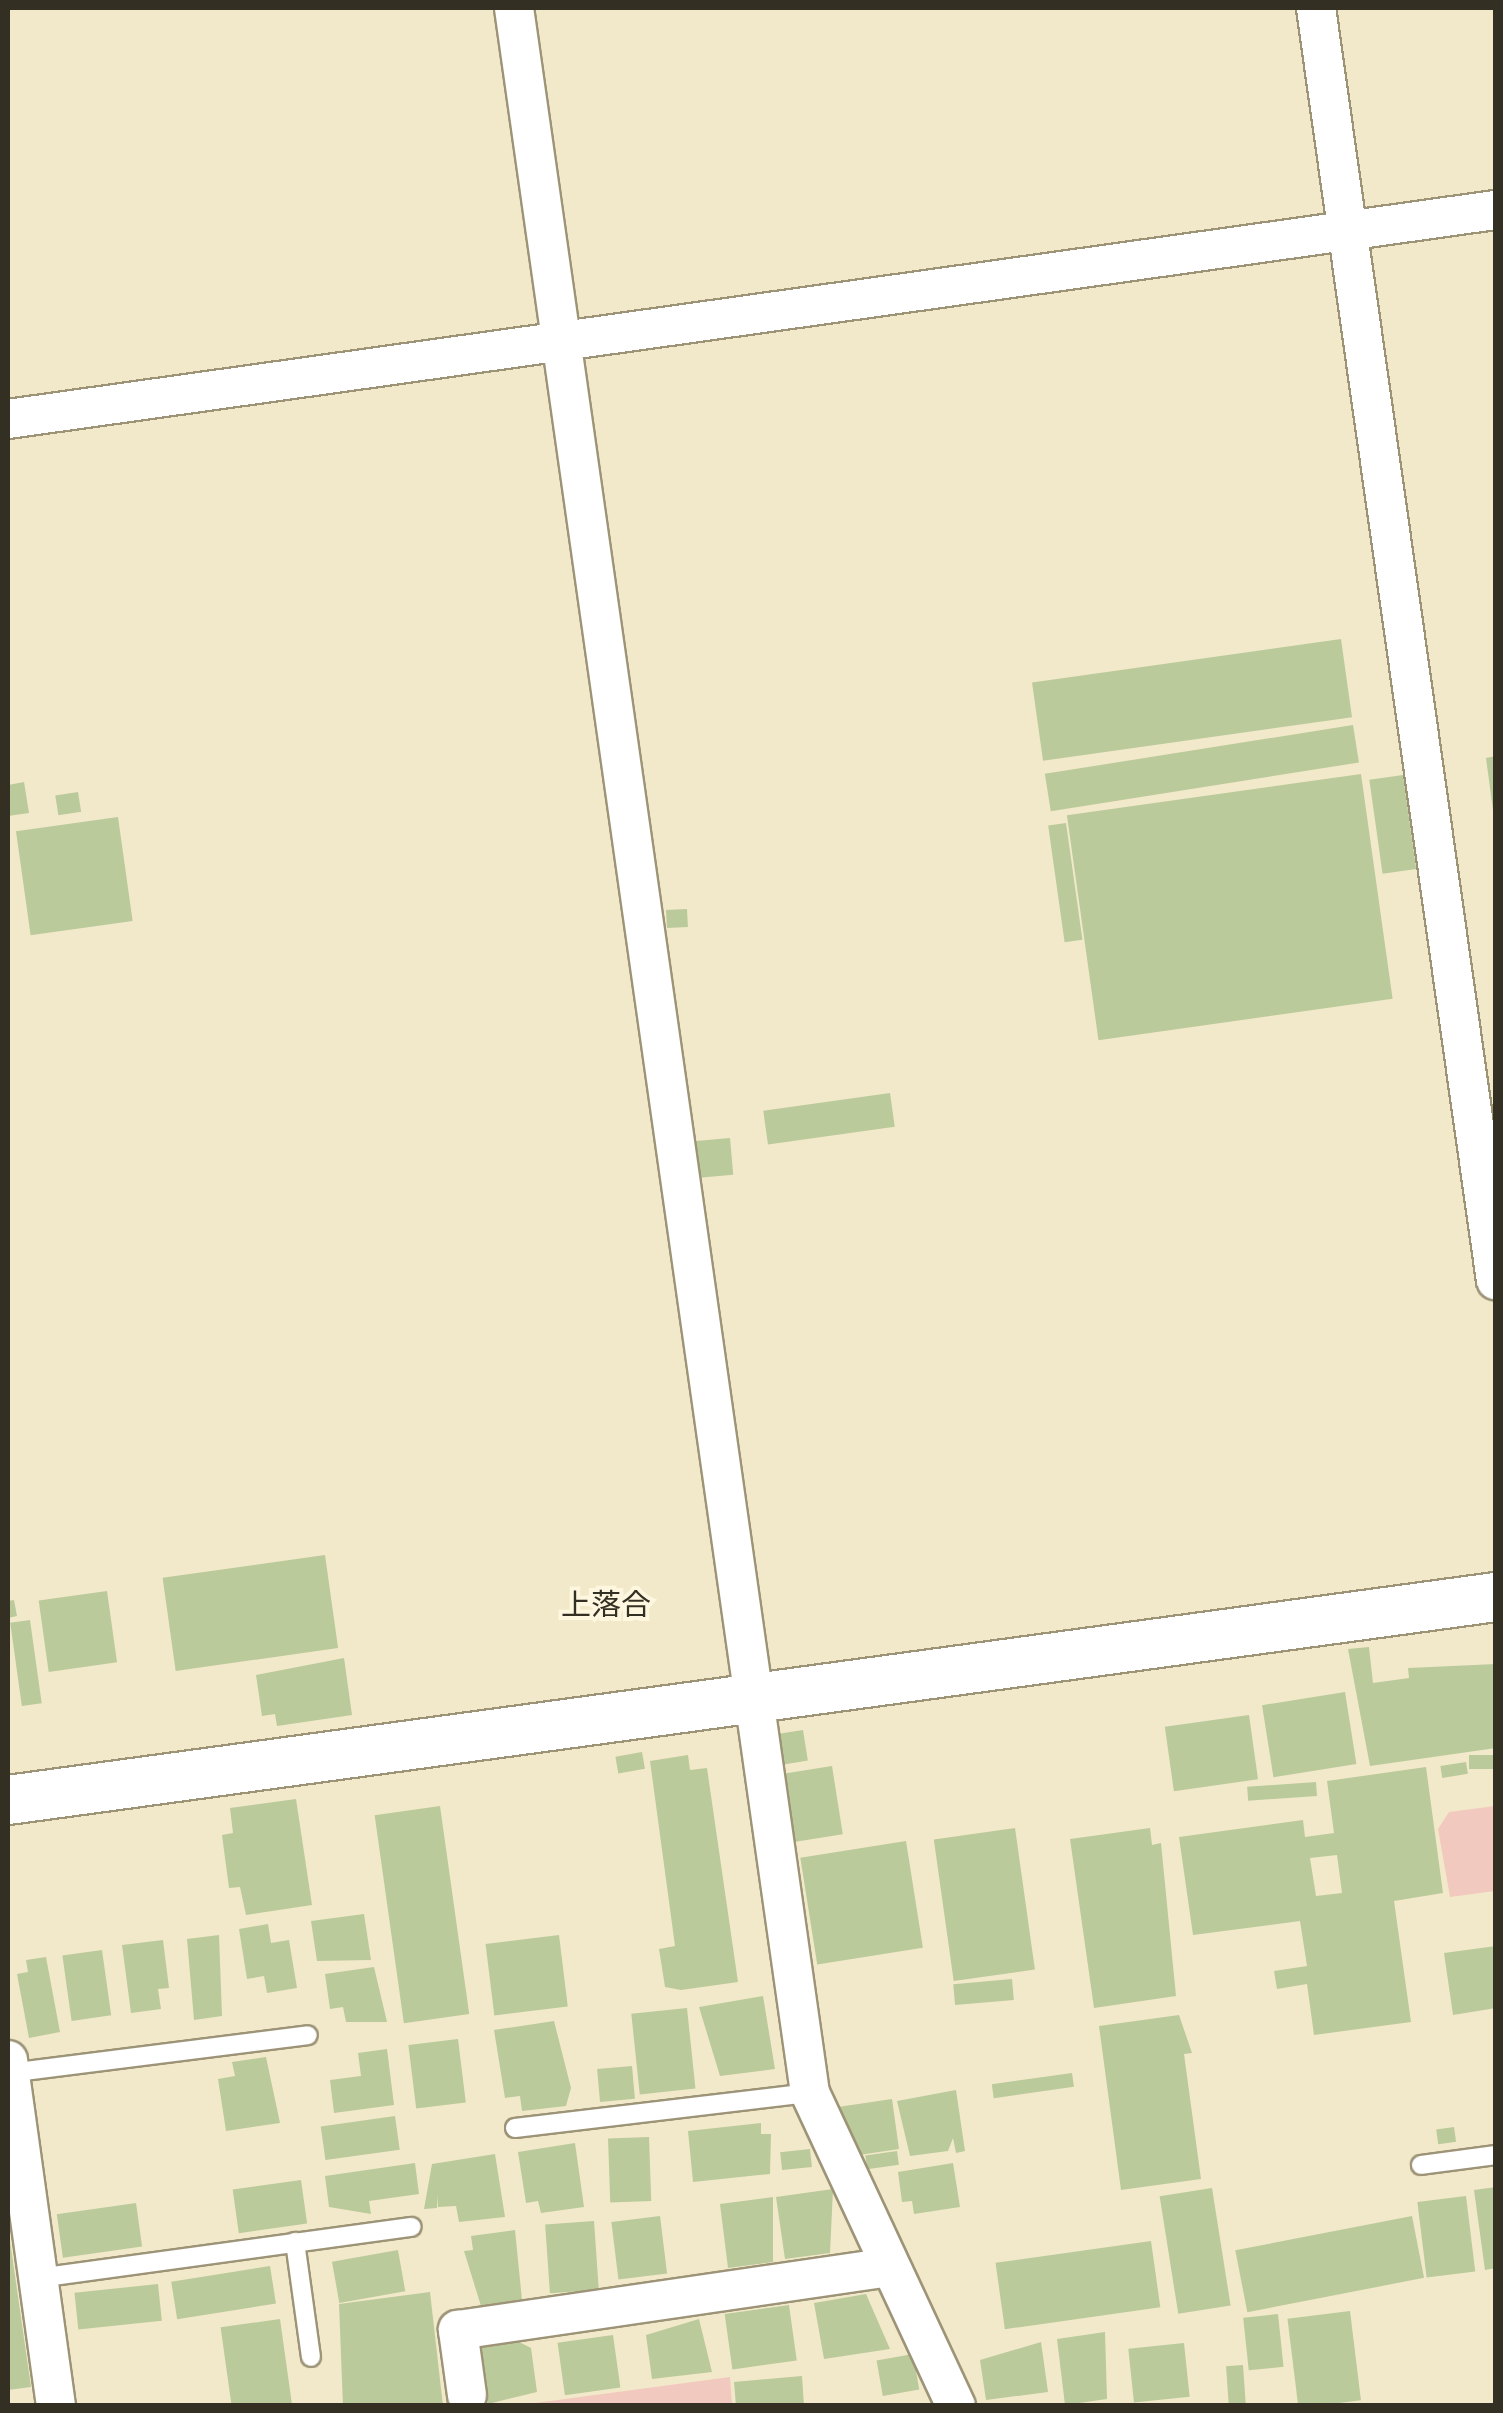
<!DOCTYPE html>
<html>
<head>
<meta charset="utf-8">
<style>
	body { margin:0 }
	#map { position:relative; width:1503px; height:2413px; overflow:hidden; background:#f2e9ca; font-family:Arial,"Noto Sans JP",sans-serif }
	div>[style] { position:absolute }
	.green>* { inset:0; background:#f2c9be }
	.building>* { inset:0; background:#bbca9b; transform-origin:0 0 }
	.roads { filter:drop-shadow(2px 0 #9d9478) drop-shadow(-2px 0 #9d9478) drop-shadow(0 2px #9d9478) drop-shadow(0 -2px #9d9478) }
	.service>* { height:18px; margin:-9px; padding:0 9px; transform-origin:9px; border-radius:9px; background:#fff }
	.minor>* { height:38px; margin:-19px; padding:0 19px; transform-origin:19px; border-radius:19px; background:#fff }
	.tertiary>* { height:48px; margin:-24px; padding:0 24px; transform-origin:24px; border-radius:24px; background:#fff }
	span { translate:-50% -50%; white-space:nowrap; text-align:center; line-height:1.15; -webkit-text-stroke:8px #fef6de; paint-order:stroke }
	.neighbourhood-label { font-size:30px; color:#332f23 }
	.frame { position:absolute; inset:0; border:10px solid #332f23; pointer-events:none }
</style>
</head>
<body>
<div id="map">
	<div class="green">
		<i style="clip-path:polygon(1495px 1806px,1495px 1891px,1450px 1897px,1438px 1829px,1449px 1812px)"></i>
		<i style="clip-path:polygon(730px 2377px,732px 2405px,520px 2405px)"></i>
	</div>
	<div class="building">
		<i style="left:1341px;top:639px;width:79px;height:312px;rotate:82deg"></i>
		<i style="left:1353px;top:725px;width:38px;height:312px;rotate:81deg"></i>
		<i style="clip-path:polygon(1496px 756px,1496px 810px,1493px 810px,1486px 758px)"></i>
		<i style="left:1361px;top:774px;width:227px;height:297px;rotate:82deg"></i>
		<i style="left:1403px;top:775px;width:95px;height:34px;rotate:82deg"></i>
		<i style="clip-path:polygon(24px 782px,29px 813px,8px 816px,8px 785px)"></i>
		<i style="left:78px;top:792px;width:20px;height:23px;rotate:81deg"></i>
		<i style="left:118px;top:817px;width:105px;height:103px;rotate:82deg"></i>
		<i style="left:1066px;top:823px;width:118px;height:18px;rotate:82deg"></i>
		<i style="left:687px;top:909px;width:18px;height:21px;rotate:87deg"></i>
		<i style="left:890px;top:1093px;width:34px;height:128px;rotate:82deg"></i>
		<i style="left:730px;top:1138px;width:37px;height:34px;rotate:85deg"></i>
		<i style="left:325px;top:1555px;width:94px;height:164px;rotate:82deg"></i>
		<i style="left:107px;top:1591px;width:72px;height:69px;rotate:82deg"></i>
		<i style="clip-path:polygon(14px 1600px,17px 1616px,8px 1618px,8px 1601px)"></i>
		<i style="left:30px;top:1620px;width:84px;height:20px;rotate:82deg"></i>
		<i style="clip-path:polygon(1369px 1647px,1373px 1683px,1409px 1678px,1408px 1668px,1496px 1664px,1496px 1748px,1370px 1766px,1348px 1649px)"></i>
		<i style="clip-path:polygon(344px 1658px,352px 1715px,277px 1726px,275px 1714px,262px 1716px,256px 1675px)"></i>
		<i style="left:1345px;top:1692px;width:73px;height:84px;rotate:81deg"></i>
		<i style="left:1249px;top:1715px;width:65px;height:85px;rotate:82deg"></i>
		<i style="left:803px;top:1730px;width:31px;height:26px;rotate:81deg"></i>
		<i style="left:642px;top:1752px;width:17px;height:27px;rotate:80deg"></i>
		<i style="clip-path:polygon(688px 1755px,690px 1770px,707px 1768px,738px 1982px,681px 1990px,665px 1987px,659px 1949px,675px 1946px,650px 1761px)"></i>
		<i style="left:1496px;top:1755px;width:14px;height:27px;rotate:90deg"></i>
		<i style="left:1466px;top:1762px;width:12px;height:26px;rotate:81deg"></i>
		<i style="left:832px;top:1766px;width:69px;height:51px;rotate:81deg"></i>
		<i style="clip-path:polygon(evenodd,1426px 1767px,1443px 1893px,1394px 1901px,1411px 2022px,1314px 2035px,1307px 1984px,1277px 1989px,1274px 1971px,1307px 1966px,1300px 1921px,1193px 1935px,1179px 1837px,1303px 1820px,1305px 1837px,1334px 1833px,1327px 1781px,1426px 1767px,1337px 1855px,1342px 1893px,1316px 1896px,1310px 1858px,1337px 1855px)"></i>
		<i style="left:1316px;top:1782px;width:14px;height:69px;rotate:86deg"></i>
		<i style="clip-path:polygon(296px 1799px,312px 1905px,246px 1915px,240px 1887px,229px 1888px,222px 1835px,233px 1833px,230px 1808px)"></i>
		<i style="left:440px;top:1806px;width:210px;height:66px;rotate:82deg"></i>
		<i style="left:1015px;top:1828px;width:143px;height:82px;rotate:82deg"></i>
		<i style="clip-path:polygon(1150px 1828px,1152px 1845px,1161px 1843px,1176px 1996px,1094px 2008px,1070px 1839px)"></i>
		<i style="left:906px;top:1841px;width:108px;height:107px;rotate:81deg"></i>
		<i style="clip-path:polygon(364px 1914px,371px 1960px,317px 1961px,311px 1921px)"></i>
		<i style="clip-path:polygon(268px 1924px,271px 1943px,289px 1940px,297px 1988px,267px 1993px,264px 1976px,247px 1979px,239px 1929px)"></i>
		<i style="clip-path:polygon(219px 1935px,222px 2016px,194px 2020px,187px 1939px)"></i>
		<i style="left:559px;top:1935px;width:72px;height:74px;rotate:83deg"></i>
		<i style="clip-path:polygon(163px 1940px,169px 1988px,158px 1989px,161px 2009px,131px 2013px,122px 1945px)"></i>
		<i style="clip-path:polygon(1496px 1946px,1496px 2008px,1453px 2015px,1444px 1953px)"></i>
		<i style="left:102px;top:1950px;width:66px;height:40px;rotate:82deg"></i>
		<i style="clip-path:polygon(46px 1957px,60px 2032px,29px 2038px,17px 1974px,28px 1972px,26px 1960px)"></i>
		<i style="clip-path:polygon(374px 1967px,387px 2022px,346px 2022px,343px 2007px,330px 2009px,325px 1974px)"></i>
		<i style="left:1012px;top:1979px;width:21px;height:59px;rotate:85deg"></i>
		<i style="clip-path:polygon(763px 1996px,775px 2069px,720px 2076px,699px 2007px)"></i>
		<i style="left:687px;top:2008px;width:81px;height:56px;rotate:84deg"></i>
		<i style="clip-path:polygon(1179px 2015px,1192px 2053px,1184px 2054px,1201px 2179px,1121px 2190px,1099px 2026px)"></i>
		<i style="clip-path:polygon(554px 2021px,571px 2088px,566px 2106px,522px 2111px,520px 2096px,505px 2098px,494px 2030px)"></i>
		<i style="left:458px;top:2039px;width:64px;height:50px;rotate:83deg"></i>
		<i style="clip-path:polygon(387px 2049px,394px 2105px,334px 2113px,330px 2080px,361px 2076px,358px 2053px)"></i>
		<i style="clip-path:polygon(266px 2057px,280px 2123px,226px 2131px,218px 2079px,235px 2076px,232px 2062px)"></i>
		<i style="left:632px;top:2066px;width:33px;height:35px;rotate:85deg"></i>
		<i style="left:1072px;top:2073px;width:14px;height:81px;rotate:82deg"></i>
		<i style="clip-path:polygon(956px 2090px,965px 2151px,956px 2153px,953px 2138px,948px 2151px,910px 2156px,897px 2101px)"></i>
		<i style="clip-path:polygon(892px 2099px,899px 2149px,859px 2155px,838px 2107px)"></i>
		<i style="left:395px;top:2116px;width:34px;height:75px;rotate:82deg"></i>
		<i style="clip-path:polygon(761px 2123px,761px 2134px,771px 2134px,770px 2174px,693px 2182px,688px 2131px)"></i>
		<i style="left:1454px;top:2127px;width:15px;height:18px;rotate:82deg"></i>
		<i style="left:649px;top:2137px;width:64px;height:41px;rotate:88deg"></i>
		<i style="clip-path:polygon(575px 2143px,584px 2207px,541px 2213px,538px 2201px,526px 2203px,518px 2152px)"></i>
		<i style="left:810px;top:2149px;width:18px;height:30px;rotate:84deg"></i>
		<i style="left:897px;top:2151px;width:14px;height:32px;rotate:82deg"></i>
		<i style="clip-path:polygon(495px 2154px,505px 2217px,459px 2222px,456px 2206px,438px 2207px,437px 2195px,437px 2208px,424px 2209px,432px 2164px)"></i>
		<i style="clip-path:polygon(415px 2163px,419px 2194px,369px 2201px,371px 2214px,329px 2207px,325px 2176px)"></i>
		<i style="clip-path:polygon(953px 2163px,960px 2207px,914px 2214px,912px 2201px,902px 2202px,898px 2172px)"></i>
		<i style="left:301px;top:2180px;width:44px;height:69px;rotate:82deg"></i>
		<i style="clip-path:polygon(1496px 2187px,1496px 2268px,1485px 2270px,1474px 2190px)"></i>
		<i style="left:1212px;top:2188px;width:119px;height:53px;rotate:81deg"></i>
		<i style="clip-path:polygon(833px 2189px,830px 2253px,785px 2259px,776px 2197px)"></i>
		<i style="left:1466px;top:2196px;width:76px;height:49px;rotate:83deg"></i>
		<i style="clip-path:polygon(773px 2197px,773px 2262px,728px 2268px,720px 2204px)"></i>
		<i style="left:136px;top:2203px;width:44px;height:80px;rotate:82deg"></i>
		<i style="left:660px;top:2216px;width:58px;height:49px;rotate:83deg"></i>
		<i style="left:1412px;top:2216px;width:63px;height:180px;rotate:79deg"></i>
		<i style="left:594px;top:2221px;width:69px;height:49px;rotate:86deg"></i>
		<i style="clip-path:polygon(8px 2227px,31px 2387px,8px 2390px)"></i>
		<i style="clip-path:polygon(515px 2230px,522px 2300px,481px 2306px,464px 2251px,473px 2250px,471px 2236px)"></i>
		<i style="left:1151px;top:2241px;width:67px;height:157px;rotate:82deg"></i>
		<i style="left:398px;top:2250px;width:42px;height:67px;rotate:80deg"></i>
		<i style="left:270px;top:2266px;width:38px;height:100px;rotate:81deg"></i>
		<i style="left:158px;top:2284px;width:37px;height:84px;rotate:84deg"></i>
		<i style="clip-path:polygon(430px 2292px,443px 2406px,343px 2406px,339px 2304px)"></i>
		<i style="clip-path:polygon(866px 2294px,890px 2349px,824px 2359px,814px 2303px)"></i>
		<i style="left:789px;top:2305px;width:56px;height:65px;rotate:82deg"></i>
		<i style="left:1350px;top:2311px;width:90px;height:63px;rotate:83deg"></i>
		<i style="left:1278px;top:2314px;width:53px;height:35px;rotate:84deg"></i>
		<i style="left:280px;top:2319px;width:88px;height:60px;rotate:82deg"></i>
		<i style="clip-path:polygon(699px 2319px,712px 2372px,652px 2379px,646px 2335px)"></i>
		<i style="clip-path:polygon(1105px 2332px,1107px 2399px,1065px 2405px,1057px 2339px)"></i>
		<i style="left:613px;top:2335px;width:53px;height:56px;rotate:82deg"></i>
		<i style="clip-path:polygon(519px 2342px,531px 2348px,537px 2392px,488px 2404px,481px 2347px)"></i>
		<i style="clip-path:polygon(1041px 2342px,1048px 2392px,986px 2400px,980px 2360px)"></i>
		<i style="left:1184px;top:2343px;width:54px;height:56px;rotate:84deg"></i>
		<i style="left:913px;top:2354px;width:36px;height:37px;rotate:80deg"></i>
		<i style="left:1243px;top:2365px;width:39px;height:17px;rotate:86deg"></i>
		<i style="clip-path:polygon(802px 2376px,804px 2406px,736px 2406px,734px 2382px)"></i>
	</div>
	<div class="roads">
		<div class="service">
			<i style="left:9px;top:2073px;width:301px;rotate:-7.2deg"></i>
			<i style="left:515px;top:2128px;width:297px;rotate:-6.8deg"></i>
			<i style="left:1421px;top:2165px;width:76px;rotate:-7.6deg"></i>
			<i style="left:295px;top:2242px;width:116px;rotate:82.1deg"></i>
			<i style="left:38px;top:2278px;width:377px;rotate:-7.8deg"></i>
		</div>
		<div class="minor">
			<i style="left:514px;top:8px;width:2106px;rotate:81.92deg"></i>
			<i style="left:810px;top:2093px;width:345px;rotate:65deg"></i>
			<i style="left:1316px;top:8px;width:1285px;rotate:81.95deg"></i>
			<i style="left:8px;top:419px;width:1503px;rotate:-8deg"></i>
			<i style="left:8px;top:2060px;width:349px;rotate:82.1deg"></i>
			<i style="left:467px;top:2395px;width:66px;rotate:-97.9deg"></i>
			<i style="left:458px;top:2330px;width:435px;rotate:-8.3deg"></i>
		</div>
		<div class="tertiary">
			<i style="left:8px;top:1800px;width:1502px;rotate:-7.77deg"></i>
		</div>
	</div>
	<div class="neighbourhood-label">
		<span style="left:606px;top:1605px">上落合</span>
	</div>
	<div class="frame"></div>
</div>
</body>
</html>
